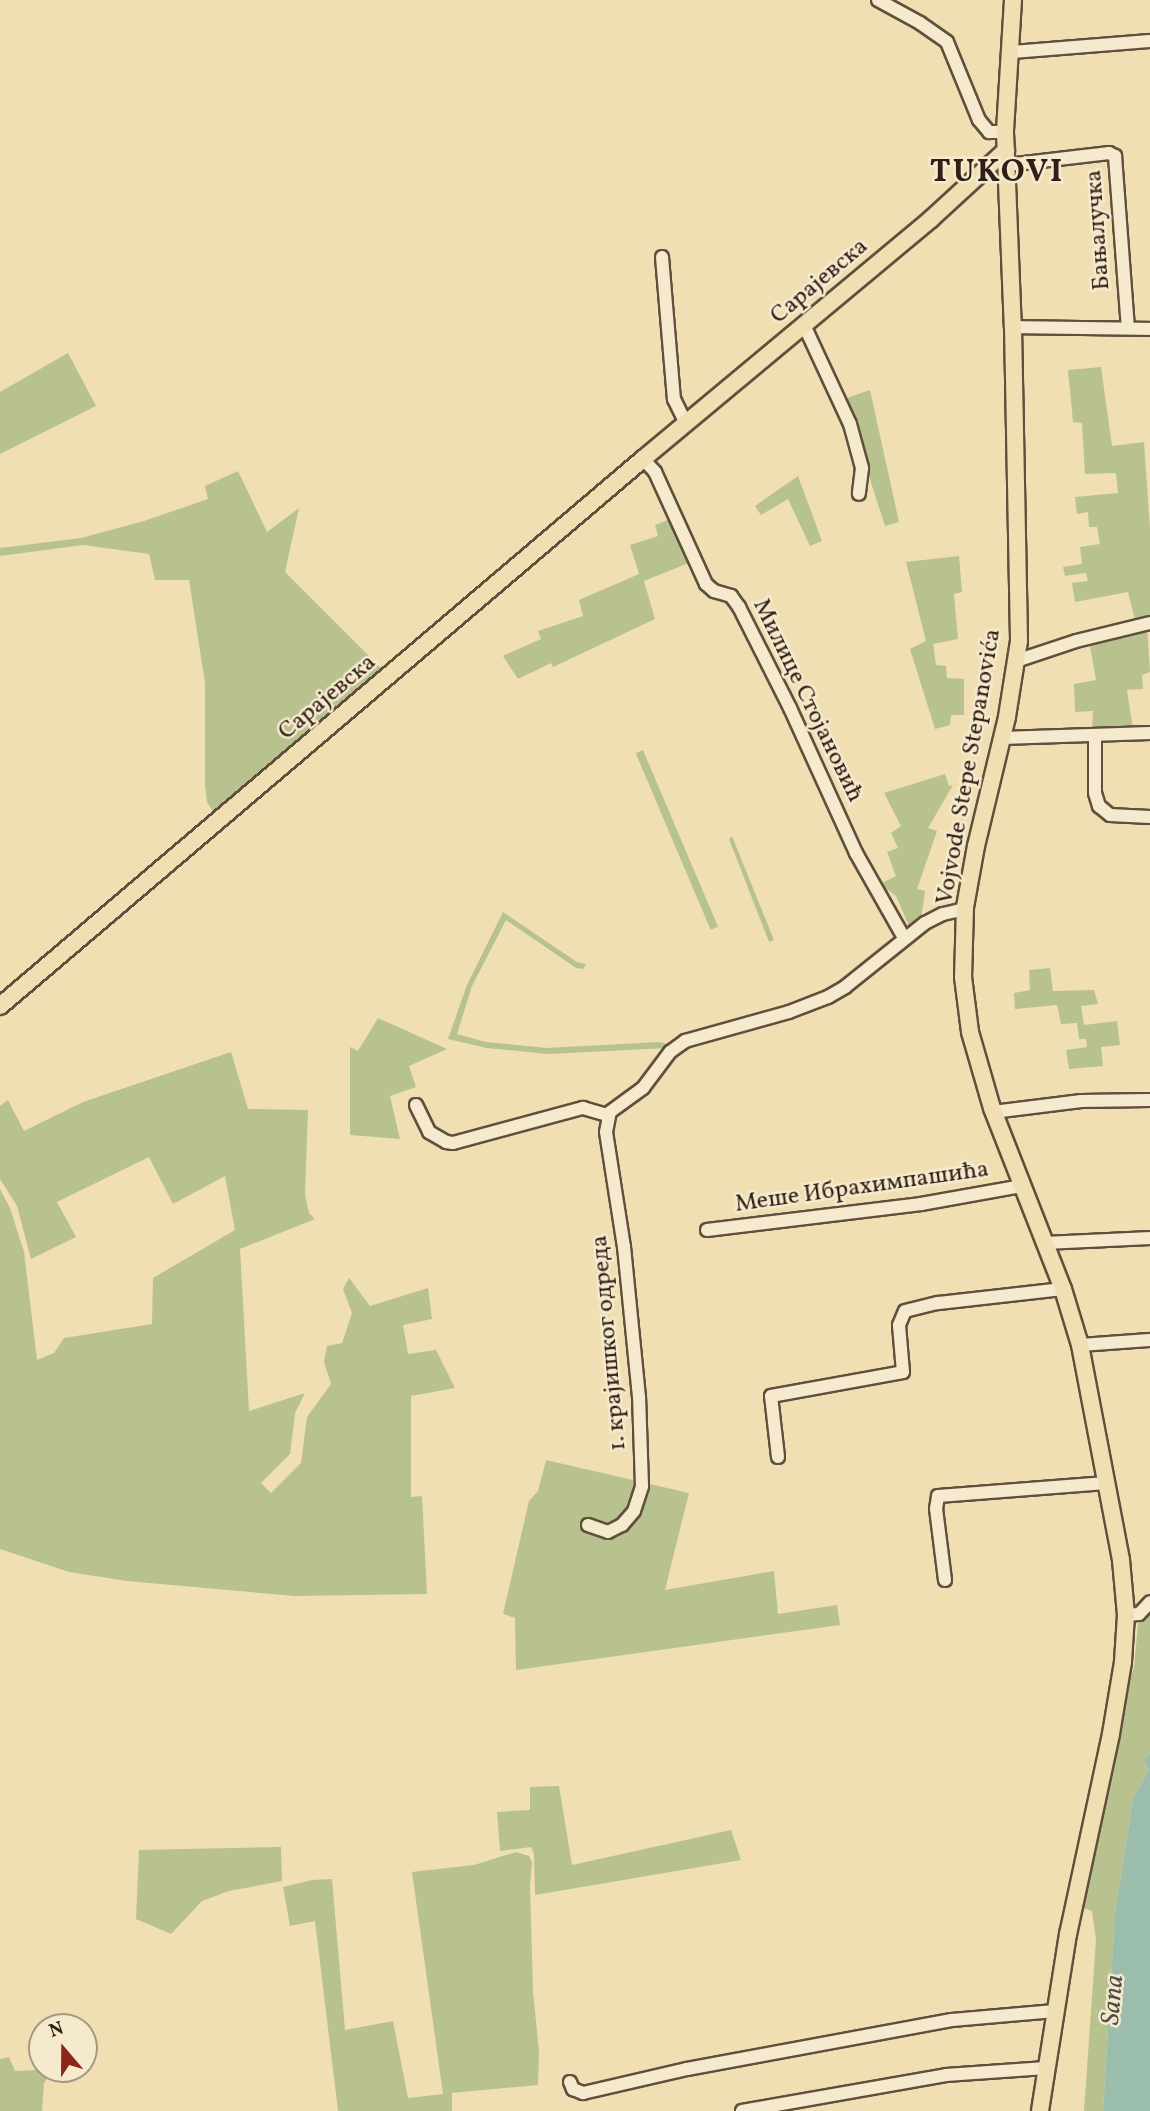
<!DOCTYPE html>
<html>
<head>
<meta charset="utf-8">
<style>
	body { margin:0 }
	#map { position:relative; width:1150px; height:2111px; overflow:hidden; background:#f0dfb3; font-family:Vollkorn,serif }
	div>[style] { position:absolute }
	.green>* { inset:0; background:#b7c28f; transform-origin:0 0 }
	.water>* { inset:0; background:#9abdac }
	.roads { filter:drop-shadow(2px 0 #604f3c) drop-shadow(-2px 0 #604f3c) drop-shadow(0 2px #604f3c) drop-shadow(0 -2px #604f3c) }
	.minor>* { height:12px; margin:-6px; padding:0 6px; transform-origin:6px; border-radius:6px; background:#f5eace }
	.major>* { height:16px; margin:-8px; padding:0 8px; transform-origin:8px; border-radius:8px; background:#f0dfb3 }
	span { translate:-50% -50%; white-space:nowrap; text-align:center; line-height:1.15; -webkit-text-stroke:5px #f5eace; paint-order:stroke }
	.street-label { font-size:24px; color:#301f15 }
	.water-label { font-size:26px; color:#504e42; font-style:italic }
	.district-label { font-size:32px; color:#301f15; font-weight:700; letter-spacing:2px }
	.north { position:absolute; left:28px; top:2013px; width:70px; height:70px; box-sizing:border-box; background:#f5eace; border:2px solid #a69984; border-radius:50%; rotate:340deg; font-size:19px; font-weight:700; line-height:28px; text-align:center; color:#301f15 }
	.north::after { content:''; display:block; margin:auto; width:24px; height:32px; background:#8f2418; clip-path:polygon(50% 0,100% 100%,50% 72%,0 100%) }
</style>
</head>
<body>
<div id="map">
	<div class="green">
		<i style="clip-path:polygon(68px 353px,96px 406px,0 454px,0 392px)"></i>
		<i style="clip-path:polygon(1101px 367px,1112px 446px,1144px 442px,1150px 529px,1150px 625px,1147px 626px,1150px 672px,1142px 675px,1143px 689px,1127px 690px,1133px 730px,1092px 732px,1093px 711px,1075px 712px,1074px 684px,1096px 680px,1089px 640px,1136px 624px,1128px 592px,1075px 602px,1072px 583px,1088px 581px,1086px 573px,1065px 576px,1063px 567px,1082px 564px,1080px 547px,1100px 544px,1097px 527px,1089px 527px,1088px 512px,1077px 514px,1075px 497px,1118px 493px,1116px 473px,1085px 474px,1082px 423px,1073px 422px,1068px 370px)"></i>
		<i style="clip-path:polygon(870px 390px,899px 522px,885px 526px,844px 399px)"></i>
		<i style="clip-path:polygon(238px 471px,267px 532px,299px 508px,285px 572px,381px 668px,448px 613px,453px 617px,216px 816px,207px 802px,205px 784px,205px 683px,189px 580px,155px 580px,149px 554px,83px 545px,0 556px,0 548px,81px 538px,144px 521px,208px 499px,205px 486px)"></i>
		<i style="clip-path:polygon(798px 476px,822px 541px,810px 546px,788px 499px,761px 515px,755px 506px)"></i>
		<i style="clip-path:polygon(673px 518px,691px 562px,644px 581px,655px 619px,553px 667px,551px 663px,518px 679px,503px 656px,541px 639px,538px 631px,583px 616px,579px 600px,639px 574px,630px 545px,658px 536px,655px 525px)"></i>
		<i style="clip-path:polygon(959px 556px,962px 592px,954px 594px,958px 639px,933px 644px,936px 665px,946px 666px,947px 678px,964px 679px,964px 715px,951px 715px,950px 725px,935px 729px,910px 649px,926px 641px,906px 562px)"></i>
		<i style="left:643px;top:750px;width:192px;height:8px;rotate:67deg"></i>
		<i style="clip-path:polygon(945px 774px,949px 786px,953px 785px,928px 828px,937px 831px,917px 889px,925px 891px,920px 926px,914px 928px,909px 926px,896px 896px,880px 884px,896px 876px,887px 852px,898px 848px,891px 833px,901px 826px,884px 793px)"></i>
		<i style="clip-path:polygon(732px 836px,774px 940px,769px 942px,729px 839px)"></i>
		<i style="clip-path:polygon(503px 912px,577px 962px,586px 964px,583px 969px,576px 968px,506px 920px,472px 986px,457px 1034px,486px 1042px,547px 1048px,659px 1042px,668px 1044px,668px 1048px,548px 1054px,487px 1048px,448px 1039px,467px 985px)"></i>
		<i style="clip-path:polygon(1050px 968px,1053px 991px,1094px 990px,1098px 1004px,1081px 1006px,1084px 1025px,1117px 1021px,1120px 1045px,1101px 1047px,1103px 1066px,1069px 1069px,1066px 1050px,1087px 1047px,1086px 1039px,1079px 1039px,1077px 1023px,1061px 1024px,1057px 1005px,1015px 1009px,1014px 993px,1030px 990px,1029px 970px)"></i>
		<i style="clip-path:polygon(378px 1018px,447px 1049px,409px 1066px,416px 1087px,390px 1096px,400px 1139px,350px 1135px,350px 1047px,358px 1051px)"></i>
		<i style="clip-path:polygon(231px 1052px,248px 1109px,308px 1110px,305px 1195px,309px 1213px,315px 1219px,240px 1249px,249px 1411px,305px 1393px,295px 1413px,290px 1454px,261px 1483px,271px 1493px,301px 1463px,307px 1417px,331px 1384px,324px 1362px,327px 1346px,342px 1343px,352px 1313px,343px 1289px,349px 1278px,370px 1306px,428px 1288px,432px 1319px,403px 1325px,408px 1354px,436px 1350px,455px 1388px,411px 1396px,411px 1497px,422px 1496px,427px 1594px,294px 1596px,127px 1581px,69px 1572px,0 1549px,0 1189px,10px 1208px,24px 1252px,37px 1360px,54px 1353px,64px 1338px,152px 1324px,153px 1278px,235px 1230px,225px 1176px,173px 1204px,149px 1157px,57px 1202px,76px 1237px,31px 1259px,17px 1206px,0 1179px,0 1106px,8px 1100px,24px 1131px,83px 1102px)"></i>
		<i style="clip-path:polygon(546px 1460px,689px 1493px,665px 1590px,774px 1571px,778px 1614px,837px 1605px,840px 1625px,516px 1670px,515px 1618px,503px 1614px,529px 1501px,538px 1491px)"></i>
		<i style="clip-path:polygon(1150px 1602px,1150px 1754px,1143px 1760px,1149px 1770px,1133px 1798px,1115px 1914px,1103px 2111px,1084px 2111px,1096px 1940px,1092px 1911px,1080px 1907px,1126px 1691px,1134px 1667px,1138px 1624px)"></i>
		<i style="clip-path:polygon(559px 1786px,572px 1865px,731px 1830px,741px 1860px,535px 1895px,534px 1854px,531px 1847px,500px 1851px,497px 1812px,530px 1810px,530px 1787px)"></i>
		<i style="clip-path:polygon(281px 1847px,282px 1881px,229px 1891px,202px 1901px,171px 1934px,136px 1919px,139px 1850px)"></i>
		<i style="clip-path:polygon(516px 1852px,529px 1856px,532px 1862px,530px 1886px,533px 1991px,539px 2052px,538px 2085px,452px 2093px,452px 2111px,338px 2111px,315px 1921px,290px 1926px,283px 1887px,312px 1880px,332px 1879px,345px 2030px,393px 2021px,408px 2098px,443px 2094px,412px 1872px,474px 1865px)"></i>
		<i style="clip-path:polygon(9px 2057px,15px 2071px,53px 2069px,44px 2083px,42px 2111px,0 2111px,0 2059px)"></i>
	</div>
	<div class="water">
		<i style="clip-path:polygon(1150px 1754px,1150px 2111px,1103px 2111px,1115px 1914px,1133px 1798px,1149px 1770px,1143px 1760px)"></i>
	</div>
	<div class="roads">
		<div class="minor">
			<i style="left:878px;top:0;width:48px;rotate:28.7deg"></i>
			<i style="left:920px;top:23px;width:33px;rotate:35deg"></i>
			<i style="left:947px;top:42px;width:84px;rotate:67.7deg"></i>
			<i style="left:979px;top:120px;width:16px;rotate:50deg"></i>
			<i style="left:989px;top:132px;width:16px"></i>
			<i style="left:1012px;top:52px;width:138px;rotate:-4.6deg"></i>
			<i style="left:1007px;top:165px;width:103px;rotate:-6.7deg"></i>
			<i style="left:1109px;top:153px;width:7px;rotate:27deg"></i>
			<i style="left:1115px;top:156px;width:172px;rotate:85.7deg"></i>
			<i style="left:662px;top:257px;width:143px;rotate:85.2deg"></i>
			<i style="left:674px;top:399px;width:28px;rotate:64deg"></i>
			<i style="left:804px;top:325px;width:109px;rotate:65.1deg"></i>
			<i style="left:850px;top:424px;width:46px;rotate:74.7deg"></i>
			<i style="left:862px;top:468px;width:26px;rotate:97deg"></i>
			<i style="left:1013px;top:327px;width:137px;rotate:0.8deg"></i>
			<i style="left:643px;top:459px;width:18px;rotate:47deg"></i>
			<i style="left:655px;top:472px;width:123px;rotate:65.5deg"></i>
			<i style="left:706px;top:584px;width:11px;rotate:41deg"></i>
			<i style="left:714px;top:591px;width:18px;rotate:16deg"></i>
			<i style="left:731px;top:596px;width:14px;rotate:54deg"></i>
			<i style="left:739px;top:607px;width:113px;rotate:63.2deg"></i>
			<i style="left:790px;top:708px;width:159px;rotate:65.5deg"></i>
			<i style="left:856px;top:853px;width:98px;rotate:60.5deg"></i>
			<i style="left:1016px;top:661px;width:63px;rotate:-18.4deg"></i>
			<i style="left:1076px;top:641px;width:76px;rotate:-13.7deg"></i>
			<i style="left:1095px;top:736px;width:57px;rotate:90deg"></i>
			<i style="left:1095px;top:793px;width:14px;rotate:73deg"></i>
			<i style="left:1099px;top:806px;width:14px;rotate:39deg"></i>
			<i style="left:1110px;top:815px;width:40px;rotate:2.9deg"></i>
			<i style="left:1002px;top:738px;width:148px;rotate:-1.9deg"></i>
			<i style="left:416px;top:1105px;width:30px;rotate:64deg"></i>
			<i style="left:429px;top:1132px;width:20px;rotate:30deg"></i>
			<i style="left:446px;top:1142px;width:7px;rotate:8deg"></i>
			<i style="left:453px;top:1143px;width:135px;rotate:-15.1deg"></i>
			<i style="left:583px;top:1108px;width:26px;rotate:16deg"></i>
			<i style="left:993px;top:1112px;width:89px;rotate:-7.1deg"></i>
			<i style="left:1081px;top:1101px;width:69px;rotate:-0.8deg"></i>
			<i style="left:707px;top:1230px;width:216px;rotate:-6.9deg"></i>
			<i style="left:921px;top:1204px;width:103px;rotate:-10.1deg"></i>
			<i style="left:1045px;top:1243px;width:105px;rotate:-2.7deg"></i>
			<i style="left:1080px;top:1345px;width:70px;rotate:-4.1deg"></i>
			<i style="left:778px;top:1457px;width:61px;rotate:-96.5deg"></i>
			<i style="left:771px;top:1396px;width:134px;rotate:-10.3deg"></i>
			<i style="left:903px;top:1372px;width:47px;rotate:-94.9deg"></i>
			<i style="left:899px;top:1325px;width:15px;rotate:-67deg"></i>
			<i style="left:905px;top:1311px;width:34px;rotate:-14deg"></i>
			<i style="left:938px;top:1303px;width:126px;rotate:-6.4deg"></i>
			<i style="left:588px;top:1525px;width:21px;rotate:19deg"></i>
			<i style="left:608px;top:1532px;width:16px;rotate:-27deg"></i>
			<i style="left:622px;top:1525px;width:18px;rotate:-49deg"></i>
			<i style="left:634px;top:1511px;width:26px;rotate:-72deg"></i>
			<i style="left:642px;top:1486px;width:89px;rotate:-91.9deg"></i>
			<i style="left:639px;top:1397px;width:151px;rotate:-95.7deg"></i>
			<i style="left:624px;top:1247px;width:116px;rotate:-98.9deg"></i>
			<i style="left:606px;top:1132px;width:20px;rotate:-79deg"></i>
			<i style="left:610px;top:1112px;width:41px;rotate:-36deg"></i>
			<i style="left:643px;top:1088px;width:45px;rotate:-53.1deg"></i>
			<i style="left:670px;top:1052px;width:19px;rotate:-36deg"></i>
			<i style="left:685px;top:1041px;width:108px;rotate:-15.6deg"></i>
			<i style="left:789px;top:1012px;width:42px;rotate:-21deg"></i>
			<i style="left:828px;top:997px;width:20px;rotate:-30deg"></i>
			<i style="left:845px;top:987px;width:102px;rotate:-38.7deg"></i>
			<i style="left:925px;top:923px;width:20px;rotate:-27deg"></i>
			<i style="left:943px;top:914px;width:23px;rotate:-13deg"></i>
			<i style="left:945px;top:1580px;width:72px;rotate:-97.2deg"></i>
			<i style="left:936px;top:1509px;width:13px;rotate:-81deg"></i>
			<i style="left:938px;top:1496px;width:169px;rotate:-4.4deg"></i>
			<i style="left:1126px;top:1615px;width:13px;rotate:-4deg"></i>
			<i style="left:1139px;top:1614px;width:16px;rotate:-47deg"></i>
			<i style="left:570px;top:2082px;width:8px;rotate:67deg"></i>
			<i style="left:573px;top:2089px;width:11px;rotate:22deg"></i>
			<i style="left:583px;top:2093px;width:107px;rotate:-13deg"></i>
			<i style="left:687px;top:2069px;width:269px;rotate:-10.5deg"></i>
			<i style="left:952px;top:2020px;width:103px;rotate:-5deg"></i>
			<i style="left:742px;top:2111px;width:207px;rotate:-10deg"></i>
			<i style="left:946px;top:2075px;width:100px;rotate:-4deg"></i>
		</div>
		<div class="major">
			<i style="left:1013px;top:0;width:132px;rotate:93.5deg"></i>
			<i style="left:1005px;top:132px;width:195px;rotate:87.7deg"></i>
			<i style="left:1013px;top:327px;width:314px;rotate:88.9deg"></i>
			<i style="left:1019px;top:641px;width:77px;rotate:99deg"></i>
			<i style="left:1007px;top:717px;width:133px;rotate:103.5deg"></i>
			<i style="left:976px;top:846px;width:62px;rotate:100.2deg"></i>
			<i style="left:965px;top:907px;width:70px;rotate:91.6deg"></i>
			<i style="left:963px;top:977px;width:55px;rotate:82.7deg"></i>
			<i style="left:970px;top:1032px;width:79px;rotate:73.9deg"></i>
			<i style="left:992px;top:1108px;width:194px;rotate:68.6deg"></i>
			<i style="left:1063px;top:1289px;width:59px;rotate:73.1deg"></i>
			<i style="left:1080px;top:1345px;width:219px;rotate:79.2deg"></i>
			<i style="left:1121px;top:1560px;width:55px;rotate:84.8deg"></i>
			<i style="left:1126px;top:1615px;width:47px;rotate:93.7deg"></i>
			<i style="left:1123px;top:1662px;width:73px;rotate:99.5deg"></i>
			<i style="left:1111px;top:1734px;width:205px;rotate:102.1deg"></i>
			<i style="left:1068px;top:1934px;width:179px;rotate:99deg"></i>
			<i style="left:0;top:1006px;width:844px;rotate:-40.39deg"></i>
			<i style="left:643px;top:459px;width:375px;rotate:-39.8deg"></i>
			<i style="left:931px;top:219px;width:102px;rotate:-42.6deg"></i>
		</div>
	</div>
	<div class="street-label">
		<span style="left:1099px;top:230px;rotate:-94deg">Бањалучка</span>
		<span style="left:820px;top:282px;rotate:-40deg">Сарајевска</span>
		<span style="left:328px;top:698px;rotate:-40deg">Сарајевска</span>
		<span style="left:807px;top:701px;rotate:64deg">Милице Стојановић</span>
		<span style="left:970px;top:767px;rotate:-80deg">Vojvode Stepe Stepanovića</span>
		<span style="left:862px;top:1188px;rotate:-8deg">Меше Ибрахимпашића</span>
		<span style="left:610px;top:1343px;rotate:-95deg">1. крајишког одреда</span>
	</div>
	<div class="water-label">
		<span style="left:1114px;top:2000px;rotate:-85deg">Sana</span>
	</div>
	<div class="district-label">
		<span style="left:997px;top:173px">TUKOVI</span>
	</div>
	<div class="north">N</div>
</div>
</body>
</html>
